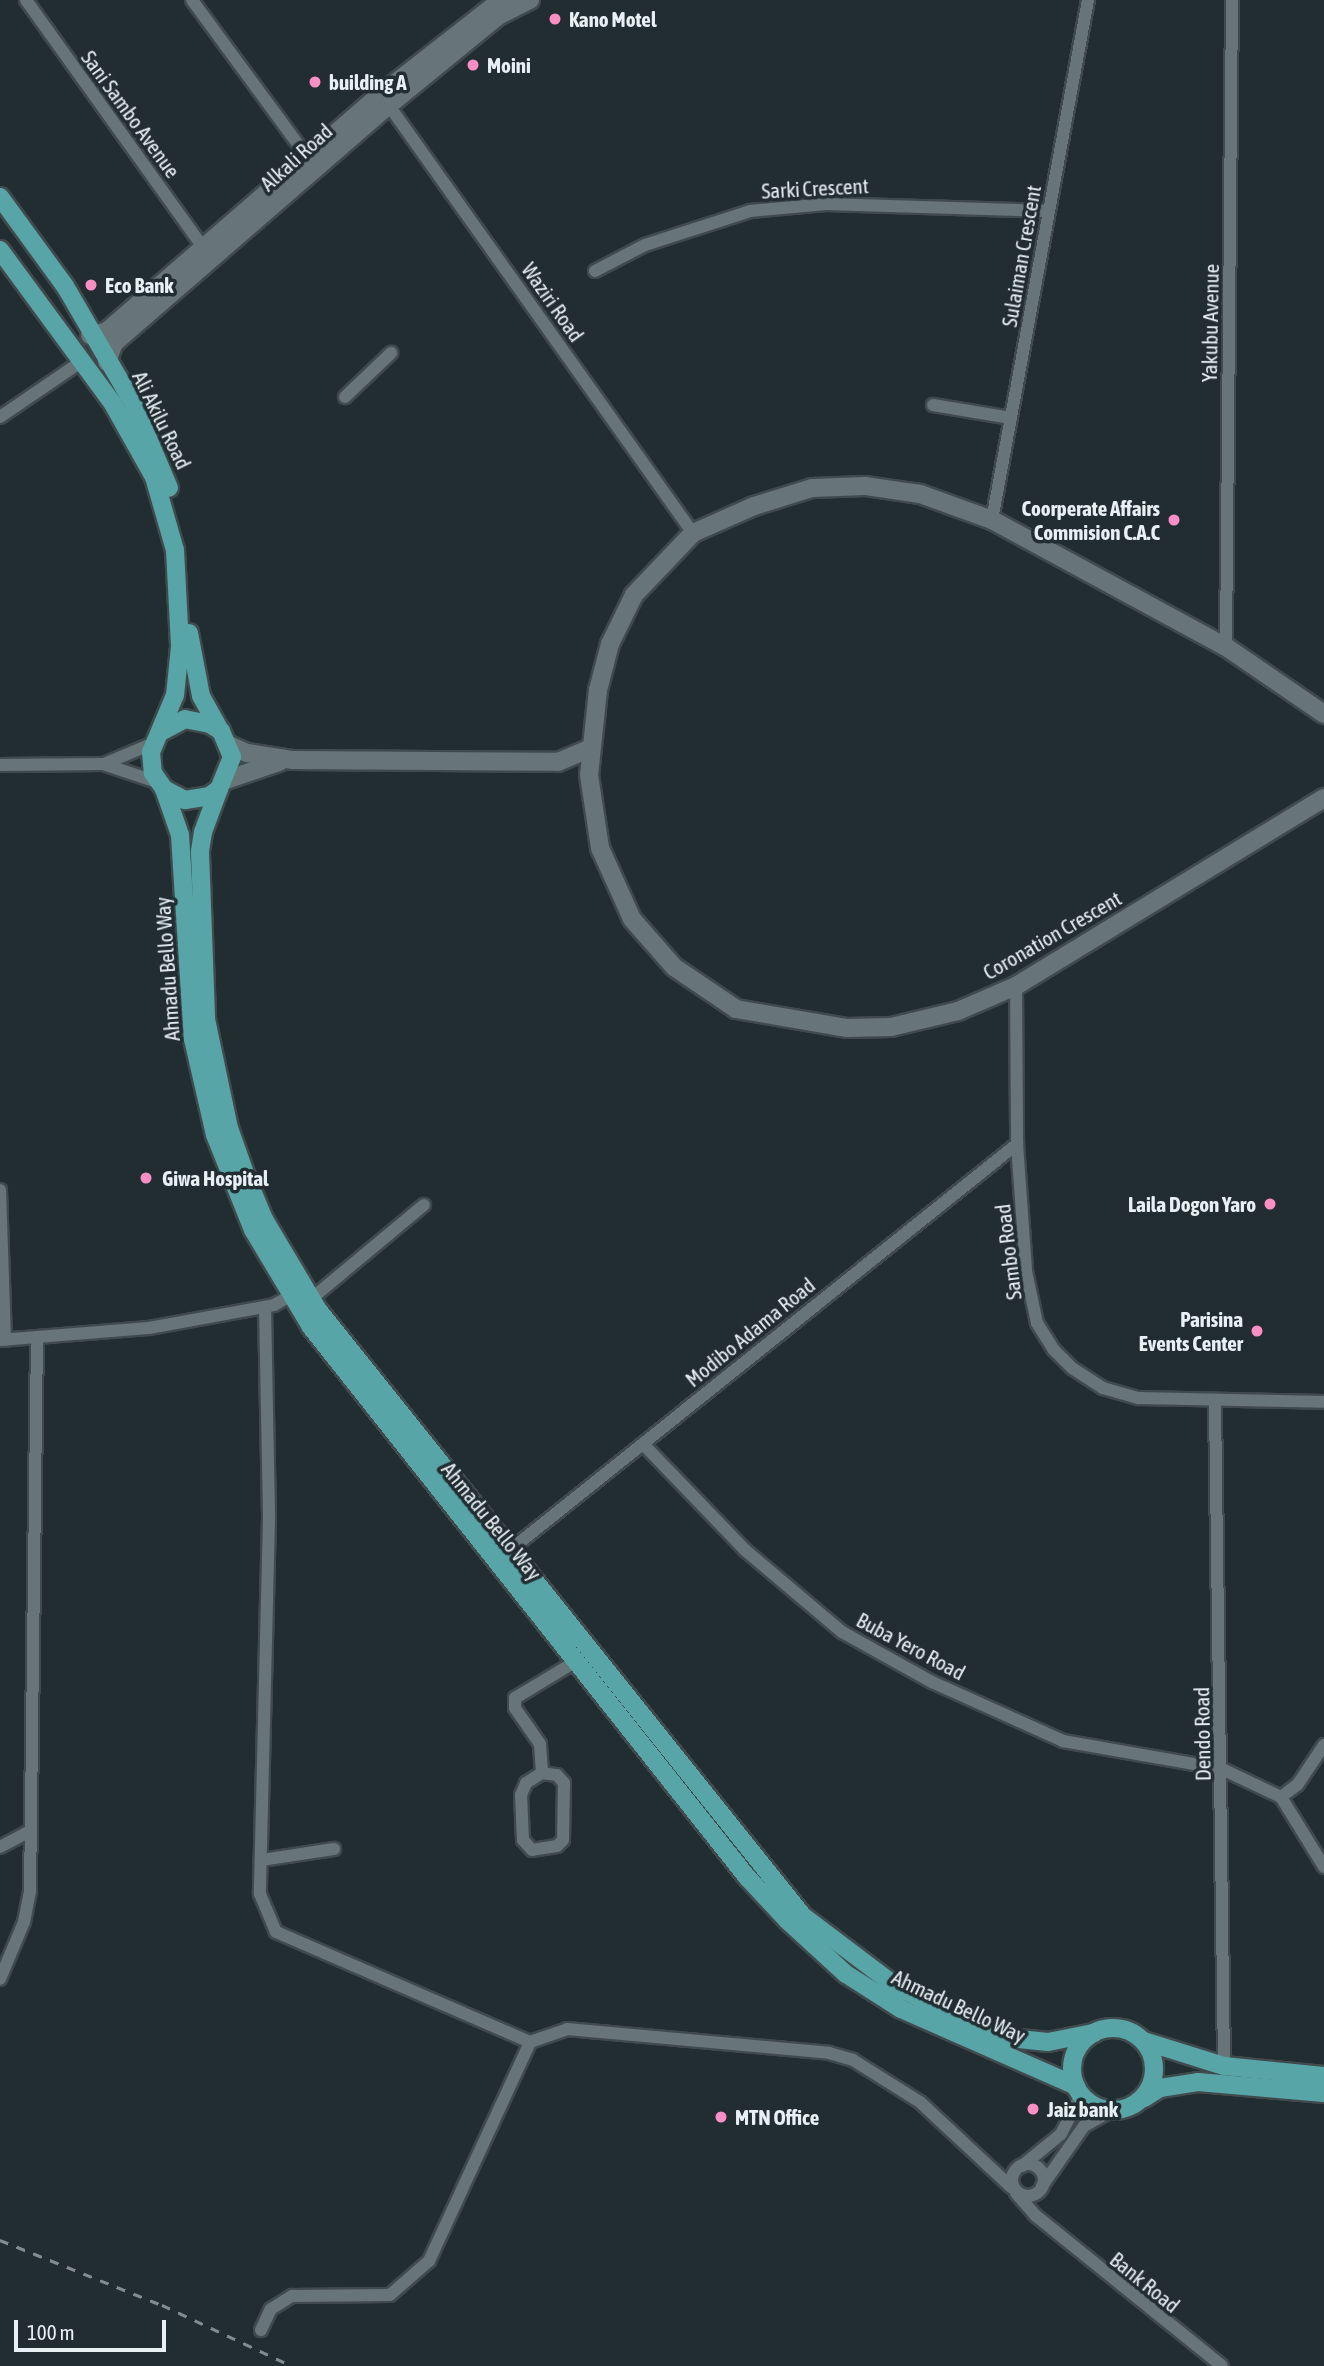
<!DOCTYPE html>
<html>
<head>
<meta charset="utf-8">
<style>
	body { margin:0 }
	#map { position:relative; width:1324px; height:2366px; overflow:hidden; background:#222d31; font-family:"Asap Condensed",sans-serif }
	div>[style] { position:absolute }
	.roads { filter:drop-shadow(2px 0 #404a4d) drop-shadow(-2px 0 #404a4d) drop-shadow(0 2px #404a4d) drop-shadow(0 -2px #404a4d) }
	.street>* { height:12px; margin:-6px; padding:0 6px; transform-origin:6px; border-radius:6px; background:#677478 }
	.street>.ring { margin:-6px; padding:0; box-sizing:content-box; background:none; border:12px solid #677478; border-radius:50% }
	.secondary>* { height:18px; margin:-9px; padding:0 9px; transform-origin:9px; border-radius:9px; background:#677478 }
	.primary>* { height:18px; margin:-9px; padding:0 9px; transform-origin:9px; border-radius:9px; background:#58a5a7 }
	.primary>.ring { margin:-9px; padding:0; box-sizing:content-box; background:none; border:18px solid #58a5a7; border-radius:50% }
	.rail>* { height:2.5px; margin-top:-1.25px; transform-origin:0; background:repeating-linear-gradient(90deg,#828b8f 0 9px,transparent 0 18px) }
	.dots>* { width:19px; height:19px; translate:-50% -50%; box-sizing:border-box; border:4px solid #222d31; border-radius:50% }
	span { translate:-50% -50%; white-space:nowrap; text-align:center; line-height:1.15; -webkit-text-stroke:7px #222d31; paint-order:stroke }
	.poi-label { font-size:21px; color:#e9f0f3; font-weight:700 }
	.left { translate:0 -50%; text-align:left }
	.right { translate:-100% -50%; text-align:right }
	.street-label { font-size:21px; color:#e9f0f3 }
	.scale { position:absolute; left:14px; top:2320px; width:152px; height:32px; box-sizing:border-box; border:4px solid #e9f0f3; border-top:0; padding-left:9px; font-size:21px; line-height:24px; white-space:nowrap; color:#e9f0f3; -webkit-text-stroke:5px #222d31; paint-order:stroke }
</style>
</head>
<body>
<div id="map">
	<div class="roads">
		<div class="street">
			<i style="left:26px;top:0;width:307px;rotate:54.4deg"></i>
			<i style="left:192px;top:0;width:197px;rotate:53.7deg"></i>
			<i style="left:385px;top:100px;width:531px;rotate:54.58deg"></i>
			<i style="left:595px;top:271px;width:56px;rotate:-27.5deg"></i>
			<i style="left:645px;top:245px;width:110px;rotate:-17.9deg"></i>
			<i style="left:750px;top:211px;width:76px;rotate:-5.3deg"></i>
			<i style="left:826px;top:204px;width:223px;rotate:1.8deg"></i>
			<i style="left:345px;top:397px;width:64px;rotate:-43.7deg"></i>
			<i style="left:933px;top:405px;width:79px;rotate:9.5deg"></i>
			<i style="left:0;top:417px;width:99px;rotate:-34.3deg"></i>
			<i style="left:992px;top:520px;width:529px;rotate:-79.54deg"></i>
			<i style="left:1226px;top:647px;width:647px;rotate:-89.47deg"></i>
			<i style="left:104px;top:764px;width:54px;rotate:-22.8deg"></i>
			<i style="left:0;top:765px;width:103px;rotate:-0.6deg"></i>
			<i style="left:103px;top:764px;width:57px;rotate:18.4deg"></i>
			<i style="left:1016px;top:986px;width:158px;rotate:89.6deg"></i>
			<i style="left:1017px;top:1144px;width:127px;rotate:85.9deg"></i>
			<i style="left:1026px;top:1271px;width:53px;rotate:78.1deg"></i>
			<i style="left:1037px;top:1323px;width:31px;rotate:58deg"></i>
			<i style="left:1053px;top:1349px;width:27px;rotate:45deg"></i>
			<i style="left:1072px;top:1368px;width:37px;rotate:33deg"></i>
			<i style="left:1103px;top:1388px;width:37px;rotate:16deg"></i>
			<i style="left:1139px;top:1398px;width:185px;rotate:1.2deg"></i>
			<i style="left:0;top:1190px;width:150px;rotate:88.1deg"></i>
			<i style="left:311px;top:1299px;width:147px;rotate:-39.8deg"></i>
			<i style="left:265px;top:1307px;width:211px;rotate:88.9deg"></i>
			<i style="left:269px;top:1518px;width:376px;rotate:91.4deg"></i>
			<i style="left:260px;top:1894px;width:41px;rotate:67.2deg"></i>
			<i style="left:276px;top:1932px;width:277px;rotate:23.4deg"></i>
			<i style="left:0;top:1340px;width:149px;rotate:-4.6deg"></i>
			<i style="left:149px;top:1328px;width:127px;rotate:-10.4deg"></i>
			<i style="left:274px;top:1305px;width:18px;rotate:-29deg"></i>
			<i style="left:1215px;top:1403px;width:663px;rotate:89.22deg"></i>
			<i style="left:644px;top:1445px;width:146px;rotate:46.1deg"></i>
			<i style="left:745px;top:1550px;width:127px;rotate:40.2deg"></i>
			<i style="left:842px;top:1632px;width:103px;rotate:29.1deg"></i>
			<i style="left:932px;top:1682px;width:144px;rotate:24.2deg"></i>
			<i style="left:1063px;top:1741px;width:161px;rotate:10deg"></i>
			<i style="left:1222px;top:1769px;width:65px;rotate:25.4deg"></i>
			<i style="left:1281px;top:1797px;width:21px;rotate:-37deg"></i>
			<i style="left:1298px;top:1784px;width:47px;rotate:-56.3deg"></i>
			<i style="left:509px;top:1551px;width:651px;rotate:-38.7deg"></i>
			<i style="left:542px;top:1773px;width:15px;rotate:8deg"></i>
			<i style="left:557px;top:1775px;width:11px;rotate:49deg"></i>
			<i style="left:564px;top:1783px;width:57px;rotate:91deg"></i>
			<i style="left:563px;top:1840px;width:8px;rotate:135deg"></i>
			<i style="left:557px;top:1846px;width:25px;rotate:171deg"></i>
			<i style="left:532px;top:1850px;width:13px;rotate:-132deg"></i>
			<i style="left:523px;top:1840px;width:45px;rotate:-92.5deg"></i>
			<i style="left:521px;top:1795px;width:13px;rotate:-67deg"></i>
			<i style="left:526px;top:1783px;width:19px;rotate:-32deg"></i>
			<i style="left:542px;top:1773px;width:29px;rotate:-94deg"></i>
			<i style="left:540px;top:1744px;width:44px;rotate:-124.8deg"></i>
			<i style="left:515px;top:1708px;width:10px;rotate:-90deg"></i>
			<i style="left:515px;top:1698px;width:70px;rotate:-31deg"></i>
			<i style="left:1281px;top:1797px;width:82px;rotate:58.4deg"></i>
			<i style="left:0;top:1847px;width:34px;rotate:-28deg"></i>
			<i style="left:262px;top:1860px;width:73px;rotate:-8.7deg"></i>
			<i style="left:0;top:1979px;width:62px;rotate:-67.2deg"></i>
			<i style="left:24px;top:1922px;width:31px;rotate:-79deg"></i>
			<i style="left:30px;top:1892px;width:554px;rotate:-89.28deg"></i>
			<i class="ring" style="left:1012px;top:2164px;width:20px;height:20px"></i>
			<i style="left:1022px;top:2166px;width:50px;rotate:-39.4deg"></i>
			<i style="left:1061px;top:2134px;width:44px;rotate:-62.9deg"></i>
			<i style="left:1042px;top:2186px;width:73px;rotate:-55deg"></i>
			<i style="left:1084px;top:2126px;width:33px;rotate:-29deg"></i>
			<i style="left:1016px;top:2193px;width:29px;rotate:49deg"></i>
			<i style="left:1035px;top:2215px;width:240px;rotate:38.9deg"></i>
			<i style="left:261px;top:2330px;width:23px;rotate:-65deg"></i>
			<i style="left:271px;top:2309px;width:25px;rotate:-32deg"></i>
			<i style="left:292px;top:2296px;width:98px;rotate:-0.6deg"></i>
			<i style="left:390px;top:2295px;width:52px;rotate:-41.1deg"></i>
			<i style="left:429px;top:2261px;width:241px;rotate:-65.2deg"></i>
			<i style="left:530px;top:2042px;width:39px;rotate:-19deg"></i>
			<i style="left:567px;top:2029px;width:263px;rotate:5.2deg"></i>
			<i style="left:829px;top:2053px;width:25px;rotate:16deg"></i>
			<i style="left:853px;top:2060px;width:79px;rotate:32.1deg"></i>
			<i style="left:920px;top:2102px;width:125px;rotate:43deg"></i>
		</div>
		<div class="secondary">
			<i style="left:90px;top:335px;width:16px;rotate:-11deg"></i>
			<i style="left:106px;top:332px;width:362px;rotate:-40.9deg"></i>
			<i style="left:380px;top:95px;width:154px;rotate:-38.1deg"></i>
			<i style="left:107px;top:362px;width:20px;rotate:-70deg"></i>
			<i style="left:114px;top:343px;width:364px;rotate:-40.9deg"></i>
			<i style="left:389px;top:105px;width:141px;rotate:-39.2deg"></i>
			<i style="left:498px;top:16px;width:36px;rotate:-27deg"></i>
			<i style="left:1324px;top:714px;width:119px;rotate:-145.6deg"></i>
			<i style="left:1226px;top:647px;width:266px;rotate:-151.5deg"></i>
			<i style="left:992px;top:520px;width:77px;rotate:-160.1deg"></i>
			<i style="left:920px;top:494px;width:56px;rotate:-171.7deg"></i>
			<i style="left:865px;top:486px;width:53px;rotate:177.8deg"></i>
			<i style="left:812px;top:488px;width:61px;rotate:162.8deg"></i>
			<i style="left:754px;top:506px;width:67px;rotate:156.1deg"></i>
			<i style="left:693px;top:533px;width:86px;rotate:133.6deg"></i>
			<i style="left:634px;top:595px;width:55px;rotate:116.1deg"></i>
			<i style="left:610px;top:644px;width:48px;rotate:104.6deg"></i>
			<i style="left:598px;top:690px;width:85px;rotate:96deg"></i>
			<i style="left:589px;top:775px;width:74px;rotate:81.4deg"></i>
			<i style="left:600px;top:848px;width:78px;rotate:65.7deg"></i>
			<i style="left:632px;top:919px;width:64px;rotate:48.8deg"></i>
			<i style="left:674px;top:967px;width:75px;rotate:34.1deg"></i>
			<i style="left:736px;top:1009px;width:113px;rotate:9.7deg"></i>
			<i style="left:847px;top:1028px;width:44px;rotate:-1.3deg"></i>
			<i style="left:891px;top:1027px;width:69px;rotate:-13.4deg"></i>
			<i style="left:958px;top:1011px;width:63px;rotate:-23.3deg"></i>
			<i style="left:1016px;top:986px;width:361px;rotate:-31.4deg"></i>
			<i style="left:229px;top:745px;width:20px;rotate:24deg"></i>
			<i style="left:247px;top:753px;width:47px;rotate:8.7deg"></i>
			<i style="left:293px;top:760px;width:265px;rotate:0.4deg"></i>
			<i style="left:558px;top:762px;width:34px;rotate:-23deg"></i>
			<i style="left:226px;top:780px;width:56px;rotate:-18.8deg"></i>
		</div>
		<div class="primary">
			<i style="left:0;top:197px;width:110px;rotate:53.9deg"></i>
			<i style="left:65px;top:286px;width:135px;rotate:59.8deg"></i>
			<i style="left:133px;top:403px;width:92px;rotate:67deg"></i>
			<i style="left:0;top:250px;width:191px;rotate:53.7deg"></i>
			<i style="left:113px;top:404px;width:84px;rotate:60.7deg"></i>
			<i style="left:154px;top:477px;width:76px;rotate:74deg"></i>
			<i style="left:175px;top:550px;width:97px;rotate:87deg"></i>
			<i style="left:180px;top:647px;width:48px;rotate:95.9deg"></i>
			<i style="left:175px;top:695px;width:62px;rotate:112.8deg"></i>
			<i style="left:151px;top:752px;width:21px;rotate:85deg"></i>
			<i style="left:153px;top:773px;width:19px;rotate:55deg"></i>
			<i style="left:164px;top:789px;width:24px;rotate:28deg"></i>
			<i style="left:185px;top:800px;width:24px;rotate:-9deg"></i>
			<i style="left:209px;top:796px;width:12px;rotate:-35deg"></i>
			<i style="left:219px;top:789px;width:35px;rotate:-68deg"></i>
			<i style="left:232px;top:757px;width:28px;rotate:-113deg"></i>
			<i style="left:221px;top:731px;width:13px;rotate:-148deg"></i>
			<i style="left:210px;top:724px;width:25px;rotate:-169deg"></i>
			<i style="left:185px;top:719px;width:26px;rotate:152deg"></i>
			<i style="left:189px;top:633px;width:64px;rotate:79.2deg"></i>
			<i style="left:201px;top:696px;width:37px;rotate:61deg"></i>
			<i style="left:164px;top:789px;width:49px;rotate:70.8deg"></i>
			<i style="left:180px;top:835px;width:204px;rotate:86.4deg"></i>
			<i style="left:193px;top:1039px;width:98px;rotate:77.1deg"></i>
			<i style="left:215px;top:1135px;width:102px;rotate:68.2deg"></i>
			<i style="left:253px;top:1230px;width:113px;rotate:59.1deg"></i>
			<i style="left:311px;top:1327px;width:702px;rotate:51.6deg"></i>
			<i style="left:747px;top:1877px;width:59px;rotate:47.1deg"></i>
			<i style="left:787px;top:1920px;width:80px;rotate:42.5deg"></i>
			<i style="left:846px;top:1974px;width:65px;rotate:32.5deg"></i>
			<i style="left:901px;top:2009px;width:191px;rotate:23.7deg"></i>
			<i style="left:219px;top:789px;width:46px;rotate:110.4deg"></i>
			<i style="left:203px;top:832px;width:20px;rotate:99deg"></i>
			<i style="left:200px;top:852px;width:167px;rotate:87.9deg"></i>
			<i style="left:206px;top:1019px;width:111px;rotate:78.1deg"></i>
			<i style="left:229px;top:1128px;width:51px;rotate:70.5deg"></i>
			<i style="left:246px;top:1176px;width:47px;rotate:67.3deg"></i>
			<i style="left:264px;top:1219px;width:106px;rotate:59.3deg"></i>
			<i style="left:318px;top:1310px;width:776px;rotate:51.33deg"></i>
			<i style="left:803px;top:1916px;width:118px;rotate:37.1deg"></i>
			<i style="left:897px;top:1987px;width:114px;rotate:25.9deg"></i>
			<i style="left:1000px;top:2037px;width:48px;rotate:5.9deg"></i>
			<i style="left:1048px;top:2042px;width:47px;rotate:-11.1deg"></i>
			<i class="ring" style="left:1072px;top:2028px;width:64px;height:64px"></i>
			<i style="left:1144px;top:2041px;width:84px;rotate:17.4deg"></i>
			<i style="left:1224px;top:2066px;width:100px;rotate:5.7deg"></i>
			<i style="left:1144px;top:2098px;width:19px;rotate:-32deg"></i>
			<i style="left:1160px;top:2088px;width:38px;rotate:-9deg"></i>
			<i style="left:1198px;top:2082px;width:126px;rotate:5deg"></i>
		</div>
	</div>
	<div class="rail">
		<i style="left:0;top:2240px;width:175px;rotate:21.9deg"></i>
		<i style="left:162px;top:2305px;width:144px;rotate:25.1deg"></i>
	</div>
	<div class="dots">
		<i style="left:555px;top:19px;background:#fa8fc6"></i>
		<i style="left:473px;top:65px;background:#fa8fc6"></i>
		<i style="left:315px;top:82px;background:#fa8fc6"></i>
		<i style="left:91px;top:285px;background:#fa8fc6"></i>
		<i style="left:1174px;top:520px;background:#fa8fc6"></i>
		<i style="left:146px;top:1178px;background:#fa8fc6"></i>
		<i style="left:1270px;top:1204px;background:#fa8fc6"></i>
		<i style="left:1257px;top:1331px;background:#fa8fc6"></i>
		<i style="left:1033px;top:2109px;background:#fa8fc6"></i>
		<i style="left:721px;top:2117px;background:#fa8fc6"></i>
	</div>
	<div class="poi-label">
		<span class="left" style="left:569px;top:19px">Kano Motel</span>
		<span class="left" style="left:487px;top:65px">Moini</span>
		<span class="left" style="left:329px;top:82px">building A</span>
		<span class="left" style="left:105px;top:285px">Eco Bank</span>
		<span class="right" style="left:1160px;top:520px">Coorperate Affairs<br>Commision C.A.C</span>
		<span class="left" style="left:162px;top:1178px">Giwa Hospital</span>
		<span class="right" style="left:1256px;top:1204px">Laila Dogon Yaro</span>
		<span class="right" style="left:1243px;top:1331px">Parisina<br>Events Center</span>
		<span class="left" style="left:1047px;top:2109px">Jaiz bank</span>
		<span class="left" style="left:735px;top:2117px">MTN Office</span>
	</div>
	<div class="street-label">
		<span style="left:131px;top:114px;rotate:54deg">Sani Sambo Avenue</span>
		<span style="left:296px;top:157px;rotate:-42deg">Alkali Road</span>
		<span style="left:815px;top:188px;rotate:-3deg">Sarki Crescent</span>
		<span style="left:1021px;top:256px;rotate:-80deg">Sulaiman Crescent</span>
		<span style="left:553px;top:302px;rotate:55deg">Waziri Road</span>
		<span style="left:1210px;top:323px;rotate:-89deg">Yakubu Avenue</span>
		<span style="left:162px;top:420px;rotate:64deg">Ali Akilu Road</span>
		<span style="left:1052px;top:935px;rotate:-30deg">Coronation Crescent</span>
		<span style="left:167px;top:969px;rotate:-94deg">Ahmadu Bello Way</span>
		<span style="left:1008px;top:1252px;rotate:-97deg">Sambo Road</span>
		<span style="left:750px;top:1332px;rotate:-39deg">Modibo Adama Road</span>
		<span style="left:492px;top:1521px;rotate:51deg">Ahmadu Bello Way</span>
		<span style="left:911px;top:1646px;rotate:28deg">Buba Yero Road</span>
		<span style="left:1202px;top:1734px;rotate:-91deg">Dendo Road</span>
		<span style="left:959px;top:2006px;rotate:25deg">Ahmadu Bello Way</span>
		<span style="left:1145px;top:2282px;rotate:39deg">Bank Road</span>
	</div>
	<div class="scale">100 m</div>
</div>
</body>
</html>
